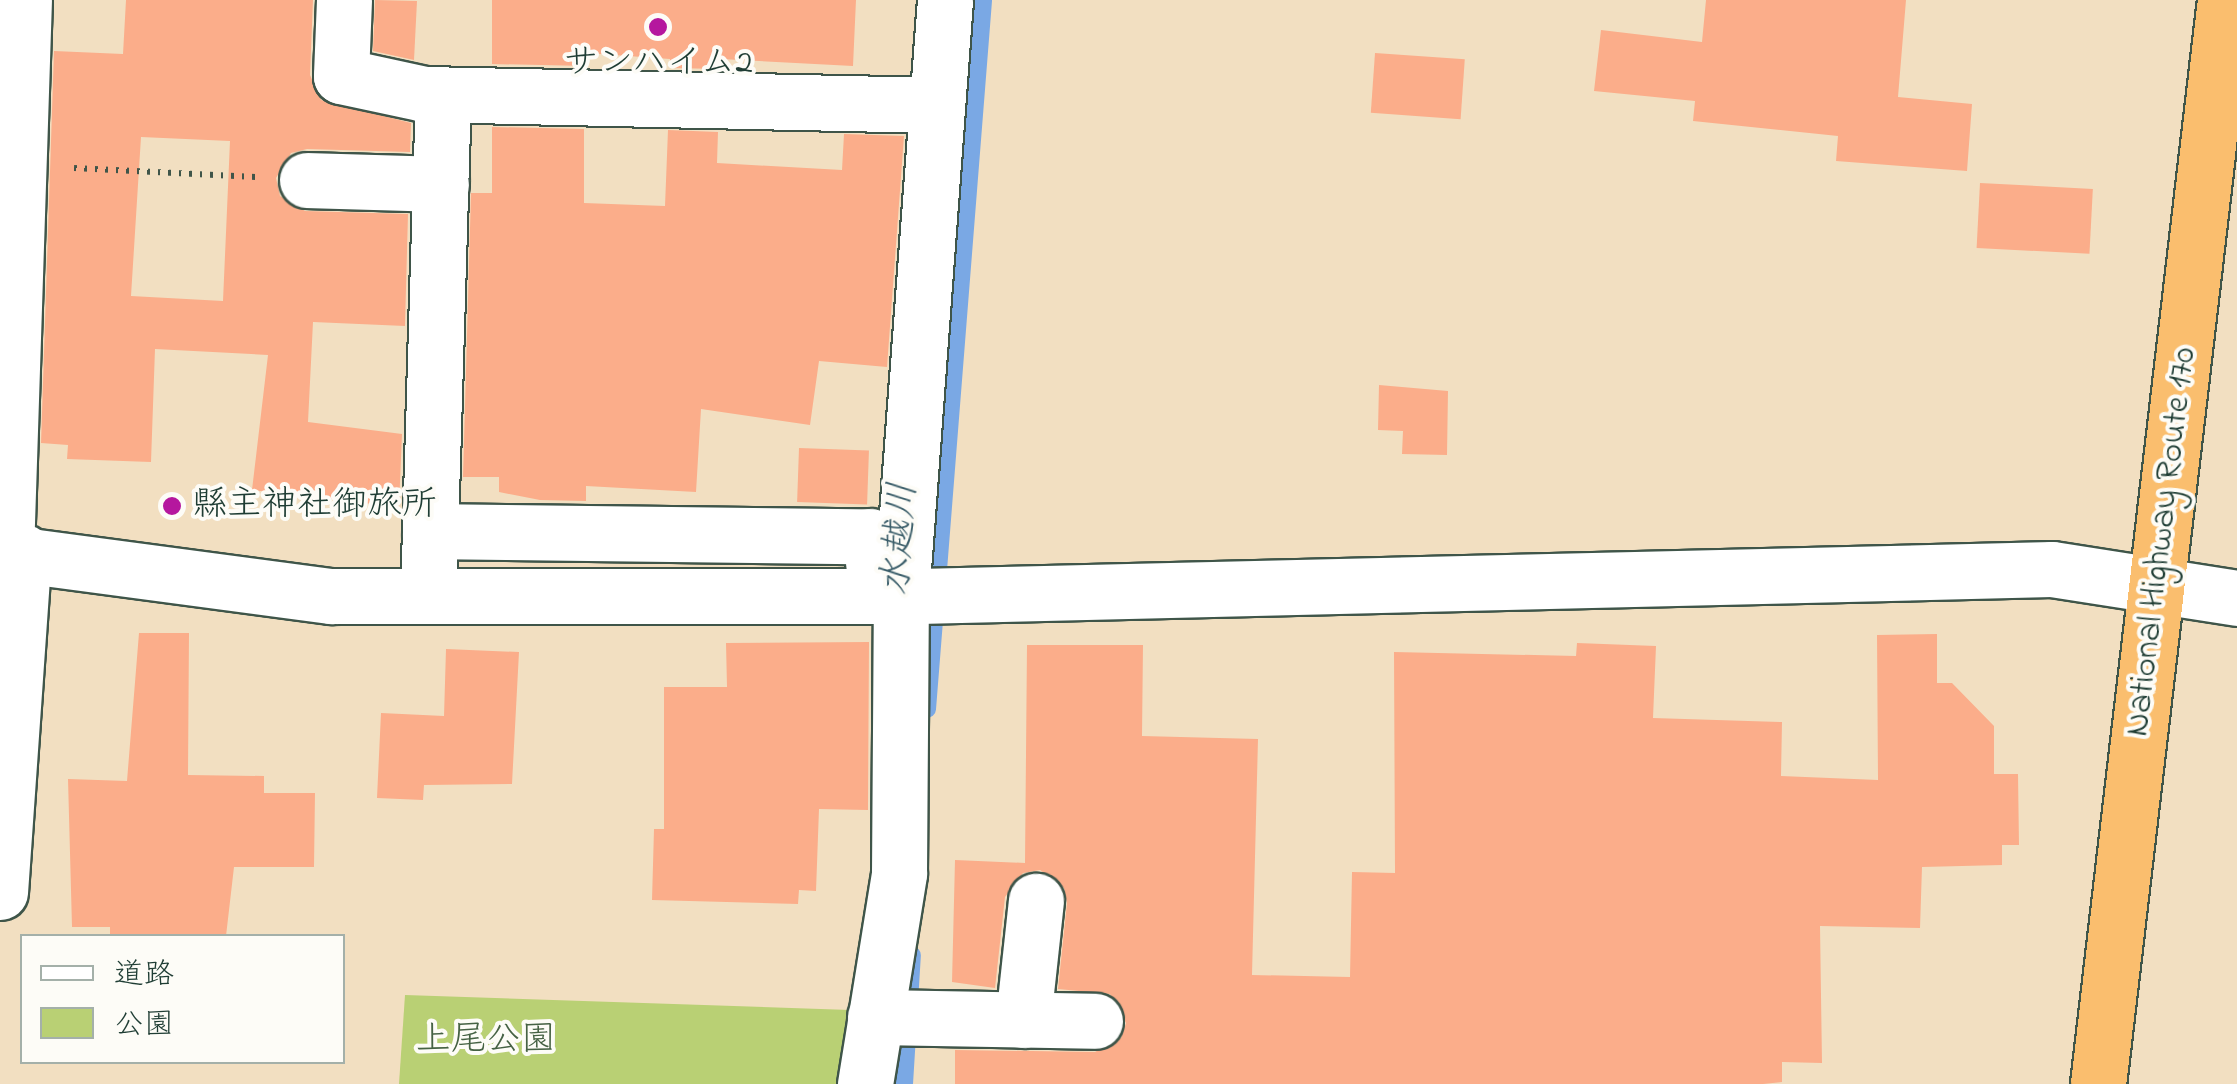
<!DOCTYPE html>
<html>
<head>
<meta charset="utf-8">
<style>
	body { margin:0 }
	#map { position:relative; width:2237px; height:1084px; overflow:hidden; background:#f2dfc1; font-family:"Indie Flower","Klee One",sans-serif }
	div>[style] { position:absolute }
	.green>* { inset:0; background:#b9d074 }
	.stream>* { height:18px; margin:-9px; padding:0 9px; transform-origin:9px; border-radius:9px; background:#7aa8e4 }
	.building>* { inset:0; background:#fbad8a; transform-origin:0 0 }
	.path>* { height:6px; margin-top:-3px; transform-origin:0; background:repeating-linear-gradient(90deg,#3f5549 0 2.5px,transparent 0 10.5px) }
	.roads { filter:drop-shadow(2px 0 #3f5549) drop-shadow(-2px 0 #3f5549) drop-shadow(0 2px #3f5549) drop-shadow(0 -2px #3f5549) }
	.minor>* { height:55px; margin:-27.5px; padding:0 27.5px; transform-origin:27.5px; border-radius:27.5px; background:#fff }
	.highway>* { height:55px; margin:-27.5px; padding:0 27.5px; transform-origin:27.5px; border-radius:27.5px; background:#fabe6e }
	.dots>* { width:28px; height:28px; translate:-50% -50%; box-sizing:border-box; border:5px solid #fdfcf7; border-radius:50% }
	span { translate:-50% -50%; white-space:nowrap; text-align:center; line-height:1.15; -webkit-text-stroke:8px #fdfcf7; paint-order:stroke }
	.poi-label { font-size:35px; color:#1f3d34 }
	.left { translate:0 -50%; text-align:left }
	.street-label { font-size:35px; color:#1f3d34 }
	.park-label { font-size:35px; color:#466244 }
	.water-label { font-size:38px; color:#3a5d69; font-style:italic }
	.legend { position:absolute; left:20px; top:934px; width:325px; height:130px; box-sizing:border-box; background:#fdfcf7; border:2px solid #a4b0a9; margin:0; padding:12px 18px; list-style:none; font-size:30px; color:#1f3d34 }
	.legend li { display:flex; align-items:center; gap:20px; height:50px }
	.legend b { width:50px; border:2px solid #a4b0a9 }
</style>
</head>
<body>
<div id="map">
	<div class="green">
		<i style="clip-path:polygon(405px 995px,850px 1010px,838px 1084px,399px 1084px)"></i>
	</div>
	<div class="stream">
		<i style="left:927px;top:709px;width:711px;rotate:-85.48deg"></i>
		<i style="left:904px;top:1084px;width:129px;rotate:-86.5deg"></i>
	</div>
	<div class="building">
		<i style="clip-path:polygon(evenodd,126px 0,313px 0,310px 75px,321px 100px,411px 123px,410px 152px,307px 149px,291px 153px,276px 178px,280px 196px,305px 211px,408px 214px,405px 326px,313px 322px,308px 422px,402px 434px,399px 507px,252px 490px,268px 355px,155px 349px,151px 462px,67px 459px,68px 445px,41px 443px,54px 51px,123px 54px,126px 0,141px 137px,230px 141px,223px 301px,131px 296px,141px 137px)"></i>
		<i style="clip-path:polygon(375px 0,417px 1px,414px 60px,373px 51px)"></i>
		<i style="clip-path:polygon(492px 0,856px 0,853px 66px,721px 59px,721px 69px,670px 68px,670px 59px,586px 53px,586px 66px,492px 64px)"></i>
		<i style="clip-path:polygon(1706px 0,1906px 0,1898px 97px,1972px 104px,1967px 171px,1836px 161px,1838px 136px,1693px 121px,1695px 101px,1594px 91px,1601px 30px,1702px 42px)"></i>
		<i style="left:1375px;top:53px;width:90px;height:60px;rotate:4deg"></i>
		<i style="clip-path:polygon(492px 127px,584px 129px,584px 203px,665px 206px,668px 130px,718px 132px,717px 163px,842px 170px,844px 134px,904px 136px,887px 367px,819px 361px,810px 425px,701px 409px,696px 492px,586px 486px,586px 501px,540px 500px,499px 492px,499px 477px,463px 477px,471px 193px,492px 193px)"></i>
		<i style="left:1980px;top:183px;width:113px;height:65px;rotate:3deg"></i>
		<i style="clip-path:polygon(1379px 385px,1448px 391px,1447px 455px,1402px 454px,1403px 431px,1378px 430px)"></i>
		<i style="left:799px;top:448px;width:70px;height:54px;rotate:2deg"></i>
		<i style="clip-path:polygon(139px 633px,189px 633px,188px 775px,264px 776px,264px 793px,315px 793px,314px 867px,234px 867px,226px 936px,110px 936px,110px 927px,72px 927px,68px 779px,127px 781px)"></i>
		<i style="clip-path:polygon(1937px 634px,1937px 683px,1952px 683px,1994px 726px,1994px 774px,2018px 774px,2019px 845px,2002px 845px,2002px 865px,1922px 867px,1920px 928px,1820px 926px,1822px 1063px,1782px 1062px,1782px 1082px,1763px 1084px,955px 1084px,955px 1050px,1095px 1052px,1121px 1038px,1126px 1023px,1110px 994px,1058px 989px,1067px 903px,1064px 888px,1040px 870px,1023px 873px,1005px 897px,995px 988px,952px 982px,955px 860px,1025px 863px,1027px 645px,1143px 645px,1142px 736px,1258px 739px,1252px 975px,1350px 977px,1352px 872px,1395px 873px,1394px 652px,1576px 656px,1577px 643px,1656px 646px,1653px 718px,1782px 722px,1781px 776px,1878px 780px,1877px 635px)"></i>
		<i style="clip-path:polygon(869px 642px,868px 810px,819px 809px,816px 891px,799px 890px,798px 904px,652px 900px,654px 829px,664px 829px,664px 687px,727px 687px,726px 643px)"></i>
		<i style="clip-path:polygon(446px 649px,519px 652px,512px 784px,424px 785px,423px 800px,377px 798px,381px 713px,444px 716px)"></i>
	</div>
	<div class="path">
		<i style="left:74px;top:168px;width:182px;rotate:2.8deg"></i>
	</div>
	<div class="roads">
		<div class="minor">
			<i style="left:344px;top:0;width:76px;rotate:92.3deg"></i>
			<i style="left:341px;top:76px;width:85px;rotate:12.2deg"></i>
			<i style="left:424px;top:94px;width:513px;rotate:1.23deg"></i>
			<i style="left:307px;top:180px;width:134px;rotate:1.7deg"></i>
			<i style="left:430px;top:531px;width:440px;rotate:0.7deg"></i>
			<i style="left:870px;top:536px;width:60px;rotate:83.3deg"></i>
			<i style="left:0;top:552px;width:334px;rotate:7.6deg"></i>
			<i style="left:331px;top:596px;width:587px"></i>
			<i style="left:918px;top:596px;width:1134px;rotate:-1.36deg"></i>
			<i style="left:2052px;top:569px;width:187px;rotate:8.9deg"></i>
			<i style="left:6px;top:553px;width:553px;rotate:-88.14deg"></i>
			<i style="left:428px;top:596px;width:501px;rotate:-88.29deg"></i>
			<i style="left:0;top:892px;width:341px;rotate:-86deg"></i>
			<i style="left:875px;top:1017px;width:220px;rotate:1deg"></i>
			<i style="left:1023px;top:1020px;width:120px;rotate:-83.8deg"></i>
			<i style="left:865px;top:1084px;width:214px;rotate:-80.8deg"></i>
			<i style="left:899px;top:873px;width:277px;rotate:-89.6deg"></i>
			<i style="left:901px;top:596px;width:598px;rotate:-85.78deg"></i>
		</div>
		<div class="highway">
			<i style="left:2098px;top:1084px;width:1091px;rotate:-83.32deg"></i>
		</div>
	</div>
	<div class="dots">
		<i style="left:658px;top:27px;background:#b5179e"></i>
		<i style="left:172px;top:506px;background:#b5179e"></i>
	</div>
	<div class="poi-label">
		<span style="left:658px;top:64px">サンハイム2</span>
		<span class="left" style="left:192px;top:506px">縣主神社御旅所</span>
	</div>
	<div class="street-label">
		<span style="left:2162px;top:542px;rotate:-83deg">National Highway Route 170</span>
	</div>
	<div class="park-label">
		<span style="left:486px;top:1041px">上尾公園</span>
	</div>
	<div class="water-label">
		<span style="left:902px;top:539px;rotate:-86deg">水越川</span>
	</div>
	<ul class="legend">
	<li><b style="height:12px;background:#fff"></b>道路</li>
	<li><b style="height:28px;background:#b9d074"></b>公園</li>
	</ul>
</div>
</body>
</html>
